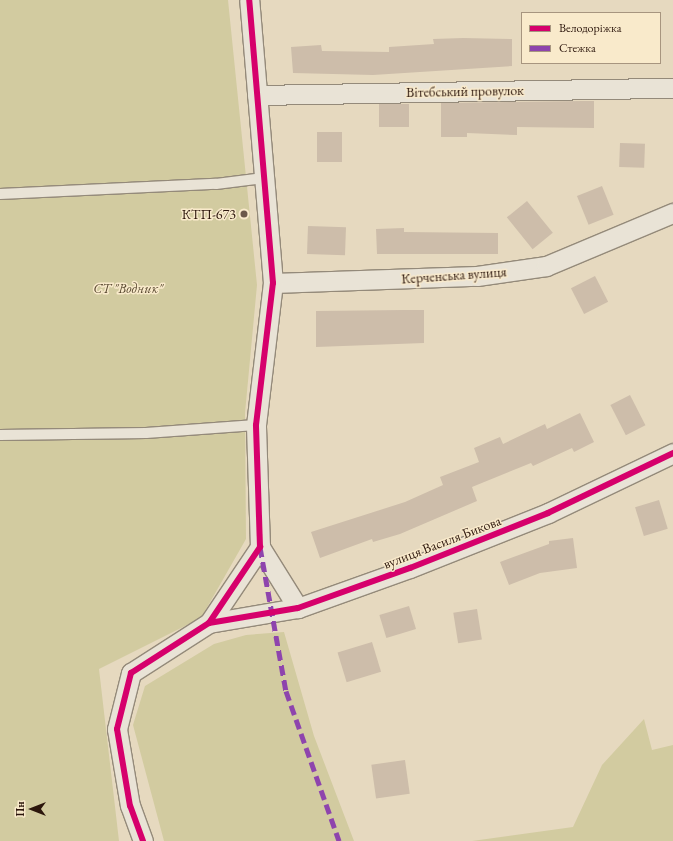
<!DOCTYPE html>
<html>
<head>
<meta charset="utf-8">
<style>
	body { margin:0 }
	#map { position:relative; width:673px; height:841px; overflow:hidden; background:#e6d9bf; font-family:"EB Garamond",serif }
	div>[style] { position:absolute }
	.green>* { inset:0; background:#d2cba0 }
	.building>* { inset:0; background:#cdbdaa; transform-origin:0 0 }
	.roads { filter:drop-shadow(1px 0 #948a7a) drop-shadow(-1px 0 #948a7a) drop-shadow(0 1px #948a7a) drop-shadow(0 -1px #948a7a) }
	.service>* { height:10px; margin:-5px; padding:0 5px; transform-origin:5px; border-radius:5px; background:#e9e3d6 }
	.minor>* { height:19px; margin:-9.5px; padding:0 9.5px; transform-origin:9.5px; border-radius:9.5px; background:#e9e3d6 }
	.quiet>* { height:5px; margin-top:-2.5px; transform-origin:0; background:repeating-linear-gradient(90deg,#8e44ad 0 10px,transparent 0 15px) }
	.cycleway>* { height:6px; margin:-3px; padding:0 3px; transform-origin:3px; border-radius:3px; background:#d6006c }
	.dots>* { width:11px; height:11px; translate:-50% -50%; box-sizing:border-box; border:2px solid #f9eacb; border-radius:50% }
	span { translate:-50% -50%; white-space:nowrap; text-align:center; line-height:1.15; -webkit-text-stroke:3px #f9eacb; paint-order:stroke }
	.street-label { font-size:14px; color:#2c160c }
	.poi-label { font-size:14px; color:#2c160c }
	.right { translate:-100% -50%; text-align:right }
	.park-label { font-size:14px; color:#594931; font-style:italic }
	.legend { position:absolute; left:521px; top:12px; width:140px; height:52px; box-sizing:border-box; background:#f9eacb; border:1px solid #a7957f; margin:0; padding:5px 7px; list-style:none; font-size:12px; color:#2c160c }
	.legend li { display:flex; align-items:center; gap:8px; height:20px }
	.legend b { width:20px; border:1px solid #a7957f }
	.north { position:absolute; left:12px; top:789px; width:40px; height:40px; -webkit-text-stroke:3px #f9eacb; paint-order:stroke; rotate:270deg; font-size:11px; font-weight:700; line-height:16px; text-align:center; color:#2c160c }
	.north::after { content:''; display:block; margin:auto; width:14px; height:18px; background:#2c160c; clip-path:polygon(50% 0,100% 100%,50% 72%,0 100%) }
</style>
</head>
<body>
<div id="map">
	<div class="green">
		<i style="clip-path:polygon(0 0,228px 0,257px 285px,245px 413px,246px 539px,201px 618px,99px 669px,119px 841px,0 841px)"></i>
		<i style="clip-path:polygon(284px 632px,314px 736px,354px 841px,164px 841px,133px 725px,145px 686px,214px 644px,246px 635px)"></i>
		<i style="clip-path:polygon(644px 719px,652px 750px,673px 745px,673px 841px,472px 841px,573px 827px,602px 765px)"></i>
	</div>
	<div class="building">
		<i style="clip-path:polygon(463px 38px,512px 39px,512px 66px,373px 75px,293px 73px,291px 47px,321px 45px,322px 51px,389px 52px,389px 47px,434px 44px,433px 39px)"></i>
		<i style="clip-path:polygon(582px 101px,594px 101px,594px 128px,517px 127px,517px 135px,467px 133px,467px 137px,441px 137px,441px 103px)"></i>
		<i style="left:379px;top:104px;width:30px;height:23px"></i>
		<i style="left:342px;top:132px;width:30px;height:25px;rotate:90deg"></i>
		<i style="left:620px;top:143px;width:25px;height:24px;rotate:2deg"></i>
		<i style="left:602px;top:186px;width:31px;height:27px;rotate:68deg"></i>
		<i style="left:527px;top:201px;width:41px;height:26px;rotate:51deg"></i>
		<i style="left:308px;top:226px;width:38px;height:28px;rotate:2deg"></i>
		<i style="clip-path:polygon(404px 228px,404px 232px,498px 233px,498px 254px,377px 254px,376px 229px)"></i>
		<i style="left:595px;top:276px;width:29px;height:27px;rotate:63deg"></i>
		<i style="clip-path:polygon(403px 310px,424px 310px,424px 343px,316px 347px,316px 311px)"></i>
		<i style="left:630px;top:395px;width:34px;height:22px;rotate:63deg"></i>
		<i style="clip-path:polygon(580px 413px,594px 442px,574px 452px,572px 448px,533px 466px,531px 463px,472px 487px,477px 501px,400px 534px,373px 542px,372px 539px,320px 558px,311px 532px,405px 502px,443px 485px,440px 477px,479px 462px,474px 448px,500px 437px,503px 444px,545px 424px,547px 429px)"></i>
		<i style="left:659px;top:500px;width:30px;height:25px;rotate:73deg"></i>
		<i style="clip-path:polygon(573px 538px,577px 568px,540px 573px,509px 585px,500px 562px,549px 544px,549px 541px)"></i>
		<i style="left:409px;top:606px;width:24px;height:31px;rotate:73deg"></i>
		<i style="left:477px;top:609px;width:31px;height:24px;rotate:81deg"></i>
		<i style="left:372px;top:642px;width:31px;height:36px;rotate:73deg"></i>
		<i style="left:405px;top:760px;width:34px;height:34px;rotate:82deg"></i>
	</div>
	<div class="roads">
		<div class="service">
			<i style="left:0;top:194px;width:216px;rotate:-2.7deg"></i>
			<i style="left:216px;top:184px;width:48px;rotate:-7.1deg"></i>
			<i style="left:0;top:435px;width:146px;rotate:-0.8deg"></i>
			<i style="left:146px;top:433px;width:110px;rotate:-4.2deg"></i>
		</div>
		<div class="minor">
			<i style="left:257px;top:95px;width:416px;rotate:-1deg"></i>
			<i style="left:273px;top:283px;width:204px;rotate:-2deg"></i>
			<i style="left:477px;top:276px;width:70px;rotate:-8.2deg"></i>
			<i style="left:546px;top:266px;width:138px;rotate:-22.7deg"></i>
			<i style="left:260px;top:547px;width:72px;rotate:58.1deg"></i>
			<i style="left:209px;top:623px;width:90px;rotate:-9.6deg"></i>
			<i style="left:298px;top:608px;width:119px;rotate:-19.7deg"></i>
			<i style="left:410px;top:568px;width:149px;rotate:-21.7deg"></i>
			<i style="left:548px;top:513px;width:139px;rotate:-25.6deg"></i>
			<i style="left:143px;top:841px;width:37px;rotate:-110deg"></i>
			<i style="left:130px;top:806px;width:78px;rotate:-99.6deg"></i>
			<i style="left:117px;top:729px;width:58px;rotate:-76deg"></i>
			<i style="left:131px;top:673px;width:93px;rotate:-32.7deg"></i>
			<i style="left:209px;top:623px;width:92px;rotate:-56.1deg"></i>
			<i style="left:260px;top:547px;width:122px;rotate:-91.9deg"></i>
			<i style="left:256px;top:425px;width:143px;rotate:-83.2deg"></i>
			<i style="left:273px;top:283px;width:284px;rotate:-94.8deg"></i>
		</div>
	</div>
	<div class="quiet">
		<i style="left:260px;top:547px;width:146px;rotate:79.8deg"></i>
		<i style="left:286px;top:691px;width:159px;rotate:70.5deg"></i>
	</div>
	<div class="cycleway">
		<i style="left:209px;top:623px;width:90px;rotate:-9.6deg"></i>
		<i style="left:298px;top:608px;width:119px;rotate:-19.7deg"></i>
		<i style="left:410px;top:568px;width:149px;rotate:-21.7deg"></i>
		<i style="left:548px;top:513px;width:139px;rotate:-25.6deg"></i>
		<i style="left:143px;top:841px;width:37px;rotate:-110deg"></i>
		<i style="left:130px;top:806px;width:78px;rotate:-99.6deg"></i>
		<i style="left:117px;top:729px;width:58px;rotate:-76deg"></i>
		<i style="left:131px;top:673px;width:93px;rotate:-32.7deg"></i>
		<i style="left:209px;top:623px;width:92px;rotate:-56.1deg"></i>
		<i style="left:260px;top:547px;width:122px;rotate:-91.9deg"></i>
		<i style="left:256px;top:425px;width:143px;rotate:-83.2deg"></i>
		<i style="left:273px;top:283px;width:284px;rotate:-94.8deg"></i>
	</div>
	<div class="dots">
		<i style="left:244px;top:214px;background:#6d5a4b"></i>
	</div>
	<div class="street-label">
		<span style="left:465px;top:91px;rotate:-1deg">Вітебський провулок</span>
		<span style="left:454px;top:275px;rotate:-4deg">Керченська вулиця</span>
		<span style="left:442px;top:542px;rotate:-21deg">вулиця Василя Бикова</span>
	</div>
	<div class="poi-label">
		<span class="right" style="left:236px;top:214px">КТП-673</span>
	</div>
	<div class="park-label">
		<span style="left:128px;top:288px">СТ "Водник"</span>
	</div>
	<ul class="legend">
	<li><b style="height:5px;background:#d6006c"></b>Велодоріжка</li>
	<li><b style="height:5px;background:#8e44ad"></b>Стежка</li>
	</ul>
	<div class="north">Пн</div>
</div>
</body>
</html>
